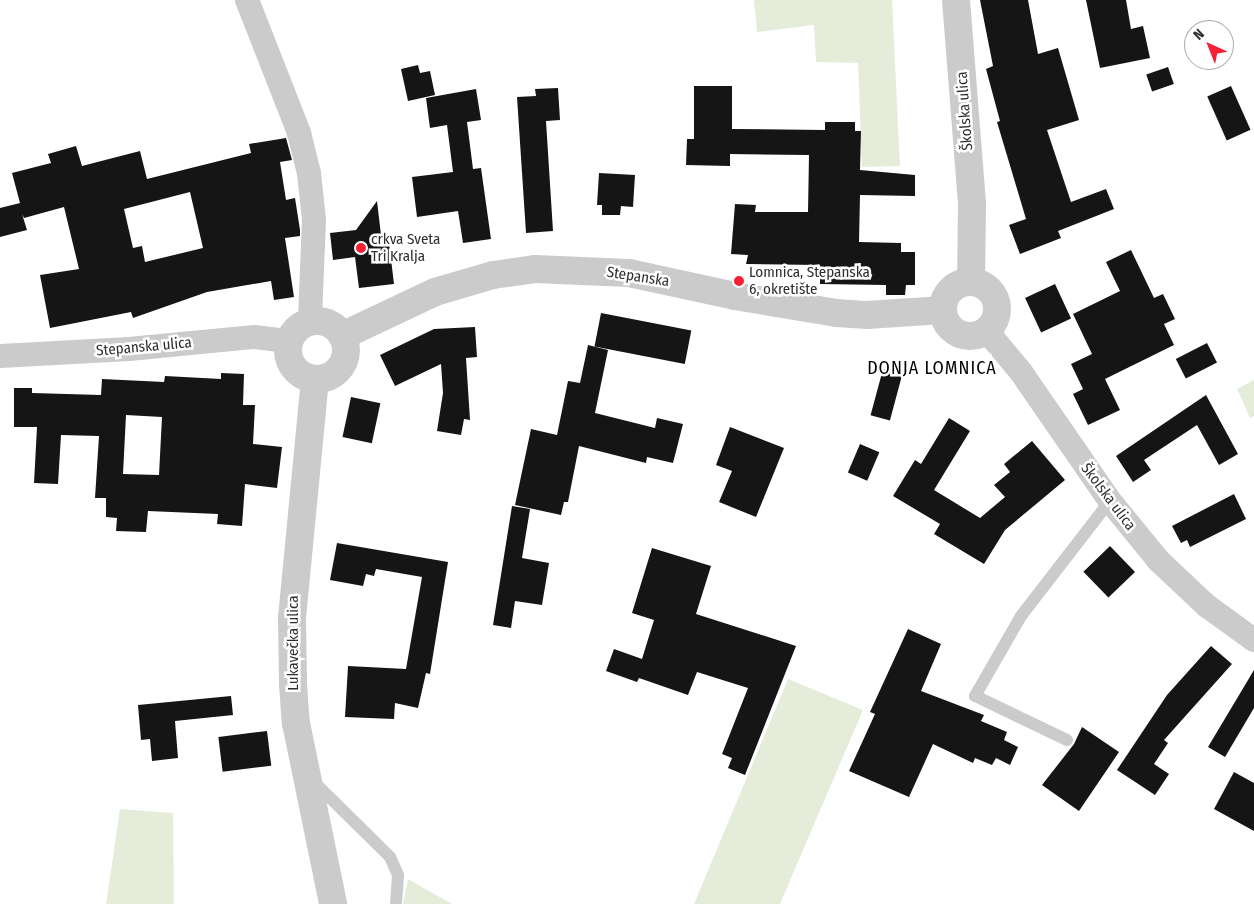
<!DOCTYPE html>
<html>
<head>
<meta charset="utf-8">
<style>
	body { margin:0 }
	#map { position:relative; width:1254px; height:904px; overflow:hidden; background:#fff; font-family:"Fira Sans Condensed",sans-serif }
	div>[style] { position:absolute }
	.green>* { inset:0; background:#e5edda }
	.building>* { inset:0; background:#151515; transform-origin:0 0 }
	.service>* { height:12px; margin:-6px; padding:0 6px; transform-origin:6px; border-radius:6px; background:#cbcbcb }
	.minor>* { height:24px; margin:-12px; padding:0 12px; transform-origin:12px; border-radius:12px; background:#cbcbcb }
	.tertiary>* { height:28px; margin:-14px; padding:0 14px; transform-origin:14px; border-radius:14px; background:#cbcbcb }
	.tertiary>.ring { margin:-14px; padding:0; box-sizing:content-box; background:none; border:28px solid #cbcbcb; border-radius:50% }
	.dots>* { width:14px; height:14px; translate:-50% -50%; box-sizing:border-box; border:2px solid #fff; border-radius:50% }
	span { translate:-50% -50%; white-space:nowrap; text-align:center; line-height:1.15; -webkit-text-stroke:5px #fff; paint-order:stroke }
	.street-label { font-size:15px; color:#2e2e2e }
	.poi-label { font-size:15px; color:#2e2e2e }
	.left { translate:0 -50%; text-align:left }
	.quarter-label { font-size:18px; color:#000; letter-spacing:1px }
	.north { position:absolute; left:1184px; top:20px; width:50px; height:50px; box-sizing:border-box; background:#fff; border:1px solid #ababab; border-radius:50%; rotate:316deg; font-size:14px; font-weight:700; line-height:20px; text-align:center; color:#2e2e2e }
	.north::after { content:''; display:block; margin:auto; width:18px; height:22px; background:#f61f34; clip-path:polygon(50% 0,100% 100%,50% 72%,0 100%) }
</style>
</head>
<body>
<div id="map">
	<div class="green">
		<i style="clip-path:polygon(754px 0,892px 0,900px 166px,862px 167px,858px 63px,816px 62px,814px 25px,757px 32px)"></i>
		<i style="clip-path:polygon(1254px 380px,1254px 416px,1250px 418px,1237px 389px)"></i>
		<i style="clip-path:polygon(788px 679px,863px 710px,780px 904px,694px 904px)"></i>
		<i style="clip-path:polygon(120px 809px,173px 813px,174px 904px,106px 904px)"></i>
		<i style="clip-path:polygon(408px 879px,452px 904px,403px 904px)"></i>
	</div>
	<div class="building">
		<i style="clip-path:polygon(980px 0,1028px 0,1038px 54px,1058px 48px,1079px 120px,1047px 130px,1071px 202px,1106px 189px,1114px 209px,1058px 231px,1061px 238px,1020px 254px,1009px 225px,1026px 219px,997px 122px,1000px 121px,986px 69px,993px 66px)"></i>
		<i style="clip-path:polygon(1086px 0,1126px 0,1131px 29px,1143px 26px,1150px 58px,1100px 68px)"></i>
		<i style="clip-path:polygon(418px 65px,420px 73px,430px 71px,435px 95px,408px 101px,401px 69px)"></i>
		<i style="left:1168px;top:67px;width:18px;height:23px;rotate:71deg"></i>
		<i style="clip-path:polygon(694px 86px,732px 86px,732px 129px,825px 130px,825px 122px,855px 122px,855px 131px,861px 131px,860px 170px,915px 175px,915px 196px,860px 195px,859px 242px,901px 243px,901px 252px,915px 252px,915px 285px,906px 285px,905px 295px,886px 295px,886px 285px,820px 284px,820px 265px,746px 264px,748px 255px,731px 254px,735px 204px,756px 205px,755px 212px,808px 212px,809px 155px,730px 154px,730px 166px,686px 165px,687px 139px,694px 139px)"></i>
		<i style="left:1231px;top:86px;width:48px;height:26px;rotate:66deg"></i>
		<i style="clip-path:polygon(558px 88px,560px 120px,546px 121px,553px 231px,526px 233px,517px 97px,536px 96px,535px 89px)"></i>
		<i style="clip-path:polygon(476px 89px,481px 120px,467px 122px,473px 169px,481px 168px,491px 239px,463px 243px,458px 211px,417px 217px,412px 177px,453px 172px,447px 125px,430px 128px,426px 98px)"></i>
		<i style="clip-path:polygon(evenodd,286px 138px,292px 160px,280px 162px,286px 200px,295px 198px,300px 230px,300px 236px,285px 238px,294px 297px,274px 300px,271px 281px,207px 292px,133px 318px,131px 312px,50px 328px,40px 275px,79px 269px,64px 207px,24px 218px,22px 214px,27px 230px,0 237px,0 208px,20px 203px,12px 173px,51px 163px,48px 154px,76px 146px,82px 166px,140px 151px,147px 179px,251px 153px,249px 144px,286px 138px,190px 192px,203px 248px,145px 262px,142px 246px,133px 248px,124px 209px,190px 192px)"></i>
		<i style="clip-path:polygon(599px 173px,635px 175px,633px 207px,621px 206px,620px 215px,602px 215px,602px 205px,597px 205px)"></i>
		<i style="clip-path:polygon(377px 201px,381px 235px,388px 234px,394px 284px,359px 288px,355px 257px,333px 260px,330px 233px,356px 230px)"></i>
		<i style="clip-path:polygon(1131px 250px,1154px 298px,1163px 294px,1175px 319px,1164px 324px,1174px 345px,1105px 379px,1120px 410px,1088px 425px,1073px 394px,1083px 389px,1071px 364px,1092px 354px,1073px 314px,1120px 291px,1106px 262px)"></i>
		<i style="left:1055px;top:284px;width:38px;height:33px;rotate:65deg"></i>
		<i style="left:601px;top:313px;width:92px;height:34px;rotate:11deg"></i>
		<i style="clip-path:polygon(475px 327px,477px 357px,466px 358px,470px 420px,464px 419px,461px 435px,437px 431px,443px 393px,441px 364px,395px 386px,380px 355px,434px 329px)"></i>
		<i style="left:1207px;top:343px;width:22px;height:35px;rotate:63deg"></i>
		<i style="clip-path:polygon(588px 345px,608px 350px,595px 413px,655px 428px,657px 418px,683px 424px,673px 463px,647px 457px,646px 463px,579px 446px,568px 502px,564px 502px,561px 515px,515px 505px,531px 429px,557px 435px,568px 381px,580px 383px)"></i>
		<i style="left:883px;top:369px;width:20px;height:48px;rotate:15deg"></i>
		<i style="clip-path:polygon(evenodd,221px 373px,244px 374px,243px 405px,255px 405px,253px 444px,282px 447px,277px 488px,245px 484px,242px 526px,217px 524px,218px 514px,148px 511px,146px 532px,116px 531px,117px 518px,106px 517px,106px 498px,95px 498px,99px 436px,61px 435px,58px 484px,34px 483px,37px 427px,14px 427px,14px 388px,32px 388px,32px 393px,101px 395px,102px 379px,164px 382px,165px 376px,221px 379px,221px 373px,126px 415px,162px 417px,159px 475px,123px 474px,126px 415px)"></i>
		<i style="clip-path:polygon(1206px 395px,1238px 454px,1219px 465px,1197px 425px,1144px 460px,1151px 470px,1133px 482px,1116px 456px)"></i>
		<i style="left:351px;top:397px;width:30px;height:41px;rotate:12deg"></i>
		<i style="clip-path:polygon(949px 418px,970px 431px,934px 490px,980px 518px,1005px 497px,994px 485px,1010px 472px,1004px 464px,1032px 441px,1065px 480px,1005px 530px,984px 564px,934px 534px,940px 524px,893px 496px,915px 460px,921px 464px)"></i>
		<i style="clip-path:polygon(730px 427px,784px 448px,756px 517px,719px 502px,732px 471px,716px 465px)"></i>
		<i style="left:860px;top:444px;width:21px;height:31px;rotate:23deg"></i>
		<i style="clip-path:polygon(1234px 494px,1246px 519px,1190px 547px,1187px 540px,1181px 543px,1172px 526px)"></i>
		<i style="clip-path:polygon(512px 506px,530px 509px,522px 558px,549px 563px,542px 605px,515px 601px,511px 628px,493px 625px)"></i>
		<i style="clip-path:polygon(337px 543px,448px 562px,430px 674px,426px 673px,418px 708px,395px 703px,394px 719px,345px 717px,348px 666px,406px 669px,422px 577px,376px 569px,374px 576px,366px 574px,363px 586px,330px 580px)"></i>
		<i style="left:1110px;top:546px;width:36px;height:37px;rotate:46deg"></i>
		<i style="clip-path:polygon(652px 548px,711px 566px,696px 614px,796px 646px,745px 775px,728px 768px,732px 758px,722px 754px,748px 688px,697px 672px,688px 695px,639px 678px,637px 682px,606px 671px,614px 649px,642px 659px,654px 620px,632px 613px)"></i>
		<i style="clip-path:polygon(908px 629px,941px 644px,921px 691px,984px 715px,981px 721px,1007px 732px,1004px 740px,1018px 747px,1010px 765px,996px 758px,992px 765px,975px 758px,973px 763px,933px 744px,909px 797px,849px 771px,875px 714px,870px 712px)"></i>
		<i style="clip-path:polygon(1211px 646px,1232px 664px,1164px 740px,1168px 743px,1154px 764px,1169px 774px,1155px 795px,1117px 770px,1167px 695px)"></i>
		<i style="clip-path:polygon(1254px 670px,1254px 708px,1225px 757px,1208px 747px)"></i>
		<i style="clip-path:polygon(231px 696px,233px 715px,175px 721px,178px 758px,152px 761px,150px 739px,141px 740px,138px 705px)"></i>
		<i style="clip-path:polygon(1082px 727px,1119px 752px,1079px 811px,1042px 785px,1074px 744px)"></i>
		<i style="left:267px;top:731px;width:35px;height:49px;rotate:83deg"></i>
		<i style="clip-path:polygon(1234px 772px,1254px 783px,1254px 831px,1214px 809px)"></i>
	</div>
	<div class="service">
		<i style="left:1067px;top:740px;width:102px;rotate:-154.4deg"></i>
		<i style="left:975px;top:696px;width:92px;rotate:-60.1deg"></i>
		<i style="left:1021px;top:616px;width:145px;rotate:-52.3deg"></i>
		<i style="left:313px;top:781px;width:108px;rotate:44.6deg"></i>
		<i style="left:390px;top:857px;width:20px;rotate:66deg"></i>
		<i style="left:398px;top:875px;width:29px;rotate:94deg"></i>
	</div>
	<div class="minor">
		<i style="left:247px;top:0;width:143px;rotate:68.6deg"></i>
		<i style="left:299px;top:133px;width:41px;rotate:76deg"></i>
		<i style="left:309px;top:173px;width:47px;rotate:83.9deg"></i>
		<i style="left:314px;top:220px;width:101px;rotate:92.3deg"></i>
		<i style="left:986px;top:330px;width:55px;rotate:50.2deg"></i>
		<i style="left:1021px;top:372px;width:157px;rotate:55.4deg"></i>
		<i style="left:1110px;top:501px;width:77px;rotate:50.8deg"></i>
		<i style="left:1159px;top:561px;width:66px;rotate:43.2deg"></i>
		<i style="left:1207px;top:606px;width:58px;rotate:35.9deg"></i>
		<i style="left:0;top:356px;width:129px;rotate:-3.1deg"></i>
		<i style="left:129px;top:349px;width:126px;rotate:-5.5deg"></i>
		<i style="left:254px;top:337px;width:35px;rotate:7deg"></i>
	</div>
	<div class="tertiary">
		<i style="left:956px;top:0;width:205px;rotate:85.5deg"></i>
		<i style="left:972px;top:204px;width:78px;rotate:90.7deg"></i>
		<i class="ring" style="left:943px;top:282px;width:26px;height:26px"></i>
		<i class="ring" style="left:288px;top:321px;width:30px;height:30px"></i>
		<i style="left:342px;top:336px;width:103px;rotate:-25.3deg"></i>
		<i style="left:435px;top:292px;width:60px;rotate:-16.3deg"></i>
		<i style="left:493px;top:275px;width:42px;rotate:-8.1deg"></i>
		<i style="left:535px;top:269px;width:94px;rotate:2.4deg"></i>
		<i style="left:629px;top:273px;width:108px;rotate:12.2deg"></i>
		<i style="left:735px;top:296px;width:103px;rotate:9.5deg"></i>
		<i style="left:837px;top:313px;width:30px;rotate:4deg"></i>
		<i style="left:867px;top:315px;width:76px;rotate:-3.8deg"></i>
		<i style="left:315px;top:379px;width:240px;rotate:95.5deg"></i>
		<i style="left:292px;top:618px;width:66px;rotate:89.1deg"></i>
		<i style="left:293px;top:684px;width:39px;rotate:86deg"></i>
		<i style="left:296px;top:723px;width:185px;rotate:78.4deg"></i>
	</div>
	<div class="dots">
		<i style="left:361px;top:248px;background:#f61f34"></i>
		<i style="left:739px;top:281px;background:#f61f34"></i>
	</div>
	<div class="street-label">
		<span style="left:965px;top:111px;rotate:-94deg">Školska ulica</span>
		<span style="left:638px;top:277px;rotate:9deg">Stepanska</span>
		<span style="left:144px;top:347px;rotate:-5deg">Stepanska ulica</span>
		<span style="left:1108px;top:497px;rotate:53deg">Školska ulica</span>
		<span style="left:294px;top:643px;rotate:-90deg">Lukavečka ulica</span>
	</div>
	<div class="poi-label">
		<span class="left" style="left:371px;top:248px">crkva Sveta<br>Tri Kralja</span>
		<span class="left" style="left:749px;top:281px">Lomnica, Stepanska<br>6, okretište</span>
	</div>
	<div class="quarter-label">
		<span style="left:932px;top:368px">DONJA LOMNICA</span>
	</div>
	<div class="north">N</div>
</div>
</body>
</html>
